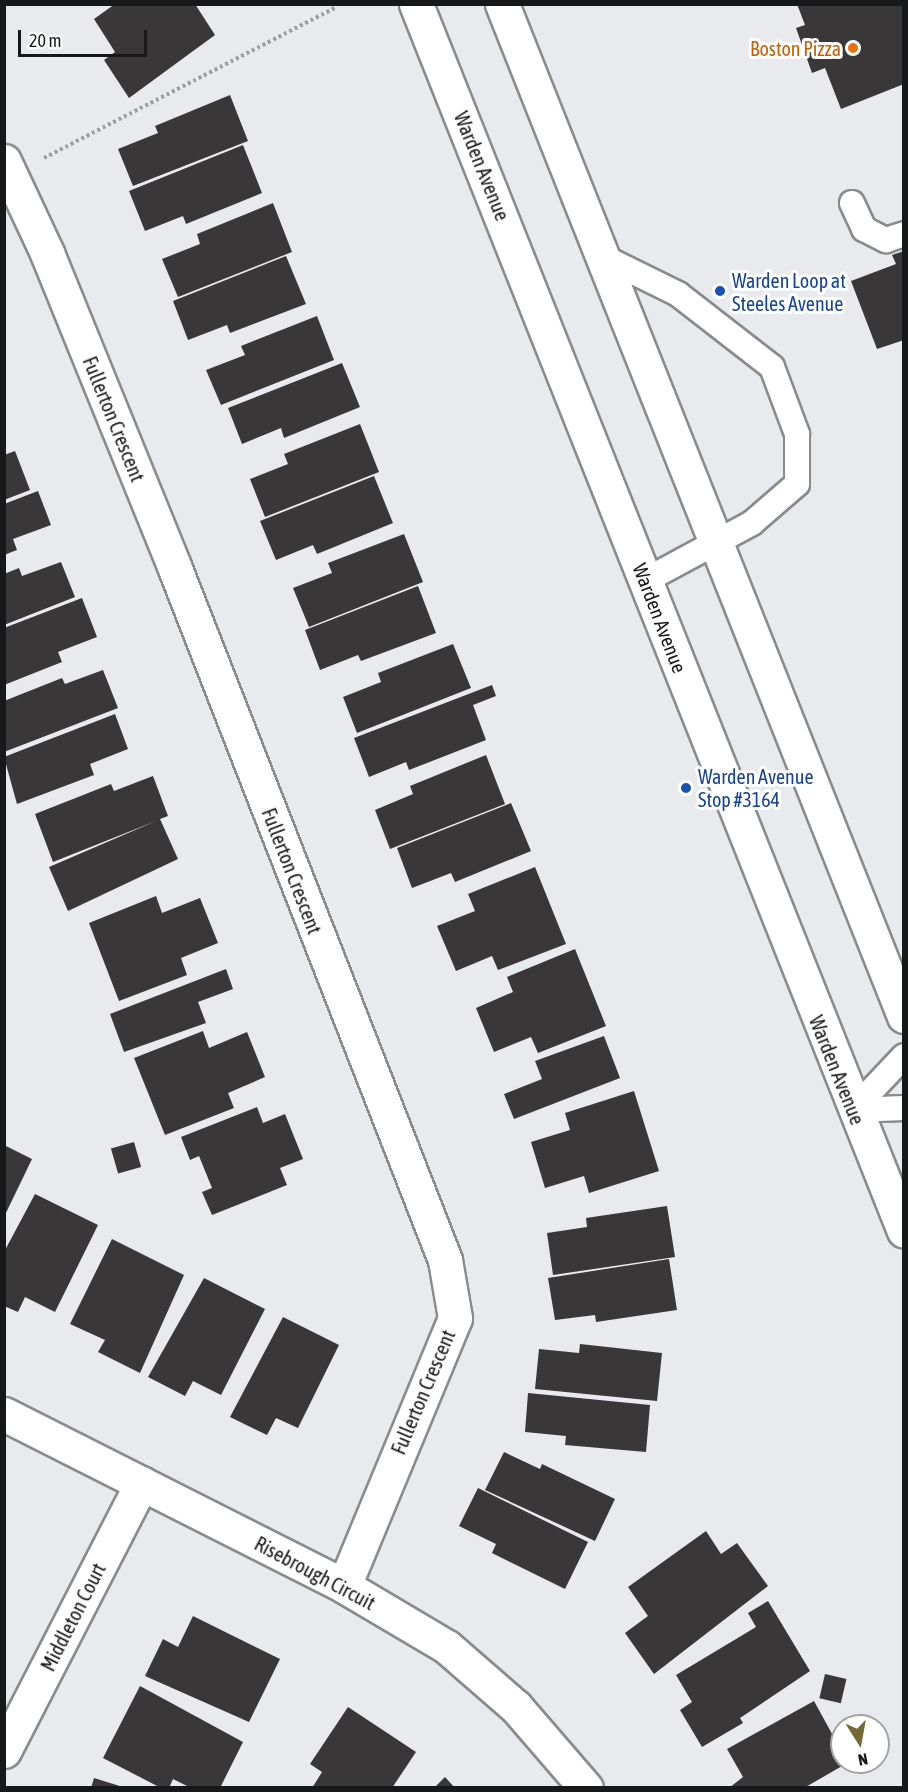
<!DOCTYPE html>
<html>
<head>
<meta charset="utf-8">
<style>
	body { margin:0 }
	#map { position:relative; width:908px; height:1792px; overflow:hidden; background:#e9eaed; font-family:"Asap Condensed",sans-serif }
	div>[style] { position:absolute }
	.building>* { inset:0; background:#393738; transform-origin:0 0 }
	.path>* { height:4px; margin-top:-2px; transform-origin:0; background:repeating-linear-gradient(90deg,#9e9fa1 0 3px,transparent 0 6px) }
	.roads { filter:drop-shadow(2px 0 #8a8b8d) drop-shadow(-2px 0 #8a8b8d) drop-shadow(0 2px #8a8b8d) drop-shadow(0 -2px #8a8b8d) }
	.service>* { height:24px; margin:-12px; padding:0 12px; transform-origin:12px; border-radius:12px; background:#fff }
	.minor>* { height:33px; margin:-16.5px; padding:0 16.5px; transform-origin:16.5px; border-radius:16.5px; background:#fff }
	.tertiary>* { height:33px; margin:-16.5px; padding:0 16.5px; transform-origin:16.5px; border-radius:16.5px; background:#fff }
	.primary>* { height:33px; margin:-16.5px; padding:0 16.5px; transform-origin:16.5px; border-radius:16.5px; background:#fff }
	.dots>* { width:16px; height:16px; translate:-50% -50%; box-sizing:border-box; border:3px solid #fff; border-radius:50% }
	span { translate:-50% -50%; white-space:nowrap; text-align:center; line-height:1.15; -webkit-text-stroke:6px #fff; paint-order:stroke }
	.food-label { font-size:20px; color:#c56008 }
	.right { translate:-100% -50%; text-align:right }
	.street-label { font-size:20px; color:#171819 }
	.transit-label { font-size:20px; color:#164399 }
	.left { translate:0 -50%; text-align:left }
	.frame { position:absolute; inset:0; border:6px solid #171819; pointer-events:none }
	.north { position:absolute; left:830px; top:1714px; width:60px; height:60px; box-sizing:border-box; background:#fff; border:2px solid #a2a3a3; border-radius:50%; rotate:169deg; font-size:16px; font-weight:700; line-height:24px; text-align:center; color:#171819 }
	.north::after { content:''; display:block; margin:auto; width:21px; height:27px; background:#756936; clip-path:polygon(50% 0,100% 100%,50% 72%,0 100%) }
	.scale { position:absolute; left:18px; top:30px; width:129px; height:27px; box-sizing:border-box; border:3px solid #171819; border-top:0; padding-left:8px; font-size:18px; line-height:21px; white-space:nowrap; color:#171819; -webkit-text-stroke:4px #fff; paint-order:stroke }
</style>
</head>
<body>
<div id="map">
	<div class="building">
		<i style="clip-path:polygon(115px 4px,195px 4px,215px 35px,129px 98px,104px 60px,115px 52px,94px 19px)"></i>
		<i style="clip-path:polygon(797px 4px,904px 4px,904px 84px,841px 109px,825px 68px,812px 73px,796px 28px,805px 25px)"></i>
		<i style="clip-path:polygon(230px 95px,248px 141px,133px 186px,118px 149px,158px 133px,155px 126px)"></i>
		<i style="clip-path:polygon(243px 145px,262px 193px,186px 224px,183px 216px,145px 231px,129px 191px)"></i>
		<i style="clip-path:polygon(273px 203px,292px 252px,178px 297px,162px 259px,200px 244px,197px 234px)"></i>
		<i style="clip-path:polygon(904px 251px,904px 340px,877px 349px,851px 281px,896px 264px,892px 255px)"></i>
		<i style="clip-path:polygon(286px 256px,306px 304px,230px 333px,227px 325px,188px 340px,173px 301px)"></i>
		<i style="clip-path:polygon(317px 316px,334px 360px,221px 405px,206px 370px,245px 355px,241px 346px)"></i>
		<i style="clip-path:polygon(342px 363px,360px 407px,284px 438px,281px 428px,242px 444px,228px 408px)"></i>
		<i style="clip-path:polygon(360px 424px,379px 472px,265px 517px,250px 479px,288px 464px,284px 454px)"></i>
		<i style="clip-path:polygon(15px 451px,30px 490px,4px 500px,4px 455px)"></i>
		<i style="clip-path:polygon(374px 476px,393px 523px,317px 554px,313px 545px,276px 560px,260px 521px)"></i>
		<i style="clip-path:polygon(38px 491px,51px 525px,13px 539px,17px 550px,4px 555px,4px 504px)"></i>
		<i style="clip-path:polygon(404px 534px,423px 582px,309px 627px,293px 588px,332px 573px,328px 563px)"></i>
		<i style="clip-path:polygon(61px 562px,75px 597px,4px 625px,4px 574px,19px 568px,22px 576px)"></i>
		<i style="clip-path:polygon(418px 586px,436px 633px,361px 661px,358px 655px,320px 670px,305px 630px)"></i>
		<i style="clip-path:polygon(82px 598px,97px 637px,58px 652px,62px 662px,4px 685px,4px 628px)"></i>
		<i style="clip-path:polygon(453px 644px,471px 688px,357px 733px,343px 697px,381px 682px,378px 673px)"></i>
		<i style="clip-path:polygon(103px 670px,118px 708px,4px 752px,4px 701px,62px 678px,65px 684px)"></i>
		<i style="clip-path:polygon(492px 685px,496px 696px,473px 705px,486px 740px,409px 770px,406px 762px,369px 777px,354px 738px)"></i>
		<i style="clip-path:polygon(115px 714px,128px 749px,90px 764px,94px 775px,17px 804px,4px 757px)"></i>
		<i style="clip-path:polygon(486px 755px,505px 804px,390px 849px,375px 810px,413px 794px,410px 786px)"></i>
		<i style="clip-path:polygon(153px 776px,168px 816px,160px 819px,178px 859px,68px 911px,49px 867px,156px 821px,53px 862px,35px 814px,111px 784px,114px 791px)"></i>
		<i style="clip-path:polygon(511px 803px,531px 851px,455px 882px,451px 873px,412px 888px,397px 848px)"></i>
		<i style="clip-path:polygon(535px 867px,566px 944px,498px 970px,492px 956px,456px 971px,437px 926px,475px 911px,468px 894px)"></i>
		<i style="clip-path:polygon(156px 896px,162px 913px,200px 898px,218px 943px,181px 958px,187px 975px,119px 1001px,89px 923px)"></i>
		<i style="clip-path:polygon(575px 949px,606px 1026px,538px 1053px,531px 1037px,494px 1052px,476px 1008px,513px 992px,507px 977px)"></i>
		<i style="clip-path:polygon(226px 969px,233px 989px,198px 1002px,206px 1023px,124px 1052px,110px 1014px)"></i>
		<i style="clip-path:polygon(203px 1031px,209px 1048px,247px 1032px,265px 1077px,228px 1093px,234px 1108px,165px 1135px,134px 1058px)"></i>
		<i style="clip-path:polygon(604px 1036px,620px 1078px,514px 1119px,504px 1094px,542px 1079px,535px 1061px)"></i>
		<i style="clip-path:polygon(634px 1091px,659px 1171px,589px 1193px,584px 1176px,545px 1188px,531px 1142px,570px 1130px,565px 1113px)"></i>
		<i style="clip-path:polygon(257px 1107px,263px 1123px,285px 1114px,303px 1159px,280px 1168px,287px 1185px,212px 1215px,202px 1192px,212px 1188px,199px 1156px,190px 1160px,181px 1137px)"></i>
		<i style="left:134px;top:1142px;width:26px;height:24px;rotate:74deg"></i>
		<i style="clip-path:polygon(4px 1145px,32px 1159px,4px 1217px)"></i>
		<i style="clip-path:polygon(35px 1194px,98px 1225px,55px 1312px,25px 1297px,18px 1312px,4px 1306px,4px 1252px)"></i>
		<i style="clip-path:polygon(667px 1206px,675px 1257px,553px 1275px,547px 1233px,587px 1227px,586px 1218px)"></i>
		<i style="clip-path:polygon(112px 1239px,184px 1275px,140px 1373px,98px 1352px,105px 1340px,70px 1324px)"></i>
		<i style="clip-path:polygon(669px 1259px,677px 1310px,596px 1322px,595px 1315px,555px 1320px,548px 1278px)"></i>
		<i style="clip-path:polygon(204px 1278px,265px 1309px,221px 1395px,193px 1381px,185px 1396px,148px 1377px)"></i>
		<i style="clip-path:polygon(283px 1317px,339px 1345px,298px 1428px,276px 1418px,267px 1435px,230px 1417px)"></i>
		<i style="clip-path:polygon(580px 1344px,662px 1353px,657px 1401px,535px 1389px,539px 1349px,579px 1353px)"></i>
		<i style="clip-path:polygon(528px 1393px,650px 1405px,646px 1452px,565px 1445px,566px 1436px,525px 1432px)"></i>
		<i style="clip-path:polygon(504px 1452px,540px 1469px,542px 1464px,615px 1499px,595px 1541px,485px 1490px)"></i>
		<i style="clip-path:polygon(478px 1488px,588px 1542px,565px 1589px,492px 1553px,496px 1544px,459px 1526px)"></i>
		<i style="clip-path:polygon(706px 1531px,721px 1554px,737px 1543px,768px 1586px,654px 1674px,625px 1633px,648px 1616px,628px 1587px)"></i>
		<i style="clip-path:polygon(768px 1601px,810px 1671px,740px 1718px,743px 1723px,702px 1747px,680px 1710px,692px 1702px,676px 1675px,756px 1627px,748px 1613px)"></i>
		<i style="clip-path:polygon(193px 1616px,280px 1659px,249px 1722px,145px 1676px,163px 1639px,178px 1647px)"></i>
		<i style="left:825px;top:1674px;width:22px;height:25px;rotate:13deg"></i>
		<i style="clip-path:polygon(140px 1686px,243px 1742px,220px 1788px,191px 1788px,173px 1779px,169px 1788px,161px 1788px,103px 1758px)"></i>
		<i style="clip-path:polygon(814px 1701px,842px 1752px,842px 1762px,849px 1762px,804px 1788px,729px 1788px,743px 1777px,727px 1749px)"></i>
		<i style="clip-path:polygon(348px 1707px,416px 1752px,392px 1788px,312px 1788px,322px 1772px,310px 1764px)"></i>
		<i style="clip-path:polygon(445px 1777px,455px 1788px,434px 1788px)"></i>
		<i style="clip-path:polygon(94px 1778px,123px 1787px,123px 1788px,91px 1788px)"></i>
	</div>
	<div class="path">
		<i style="left:44px;top:158px;width:329px;rotate:-27.3deg"></i>
	</div>
	<div class="roads">
		<div class="service">
			<i style="left:852px;top:203px;width:29px;rotate:65deg"></i>
			<i style="left:864px;top:229px;width:25px;rotate:27deg"></i>
			<i style="left:886px;top:240px;width:19px;rotate:-18deg"></i>
			<i style="left:601px;top:256px;width:86px;rotate:26.3deg"></i>
			<i style="left:678px;top:294px;width:119px;rotate:37.8deg"></i>
			<i style="left:772px;top:367px;width:72px;rotate:69.5deg"></i>
			<i style="left:797px;top:434px;width:50px;rotate:90deg"></i>
			<i style="left:797px;top:484px;width:60px;rotate:139.1deg"></i>
			<i style="left:752px;top:523px;width:120px;rotate:151.7deg"></i>
			<i style="left:853px;top:1110px;width:74px;rotate:-46.6deg"></i>
			<i style="left:853px;top:1110px;width:51px;rotate:-2.2deg"></i>
		</div>
		<div class="minor">
			<i style="left:4px;top:161px;width:102px;rotate:64.9deg"></i>
			<i style="left:47px;top:253px;width:338px;rotate:67.9deg"></i>
			<i style="left:174px;top:566px;width:745px;rotate:68.67deg"></i>
			<i style="left:445px;top:1260px;width:59px;rotate:80.2deg"></i>
			<i style="left:455px;top:1318px;width:290px;rotate:112.5deg"></i>
			<i style="left:4px;top:1751px;width:301px;rotate:-62.8deg"></i>
		</div>
		<div class="tertiary">
			<i style="left:4px;top:1414px;width:381px;rotate:26.8deg"></i>
			<i style="left:344px;top:1586px;width:120px;rotate:30.6deg"></i>
			<i style="left:447px;top:1647px;width:91px;rotate:41deg"></i>
			<i style="left:516px;top:1707px;width:107px;rotate:49.2deg"></i>
		</div>
		<div class="primary">
			<i style="left:416px;top:4px;width:1320px;rotate:68.31deg"></i>
			<i style="left:502px;top:4px;width:1089px;rotate:68.34deg"></i>
		</div>
	</div>
	<div class="dots">
		<i style="left:853px;top:48px;background:#e8710a"></i>
		<i style="left:720px;top:291px;background:#1a4fb4"></i>
		<i style="left:686px;top:788px;background:#1a4fb4"></i>
	</div>
	<div class="food-label">
		<span class="right" style="left:841px;top:48px">Boston Pizza</span>
	</div>
	<div class="street-label">
		<span style="left:482px;top:166px;rotate:68deg">Warden Avenue</span>
		<span style="left:114px;top:419px;rotate:68deg">Fullerton Crescent</span>
		<span style="left:660px;top:618px;rotate:69deg">Warden Avenue</span>
		<span style="left:292px;top:871px;rotate:69deg">Fullerton Crescent</span>
		<span style="left:837px;top:1070px;rotate:68deg">Warden Avenue</span>
		<span style="left:423px;top:1392px;rotate:-67deg">Fullerton Crescent</span>
		<span style="left:315px;top:1573px;rotate:28deg">Risebrough Circuit</span>
		<span style="left:73px;top:1617px;rotate:-63deg">Middleton Court</span>
	</div>
	<div class="transit-label">
		<span class="left" style="left:732px;top:292px">Warden Loop at<br>Steeles Avenue</span>
		<span class="left" style="left:698px;top:788px">Warden Avenue<br>Stop #3164</span>
	</div>
	<div class="frame"></div>
	<div class="north">N</div>
	<div class="scale">20 m</div>
</div>
</body>
</html>
